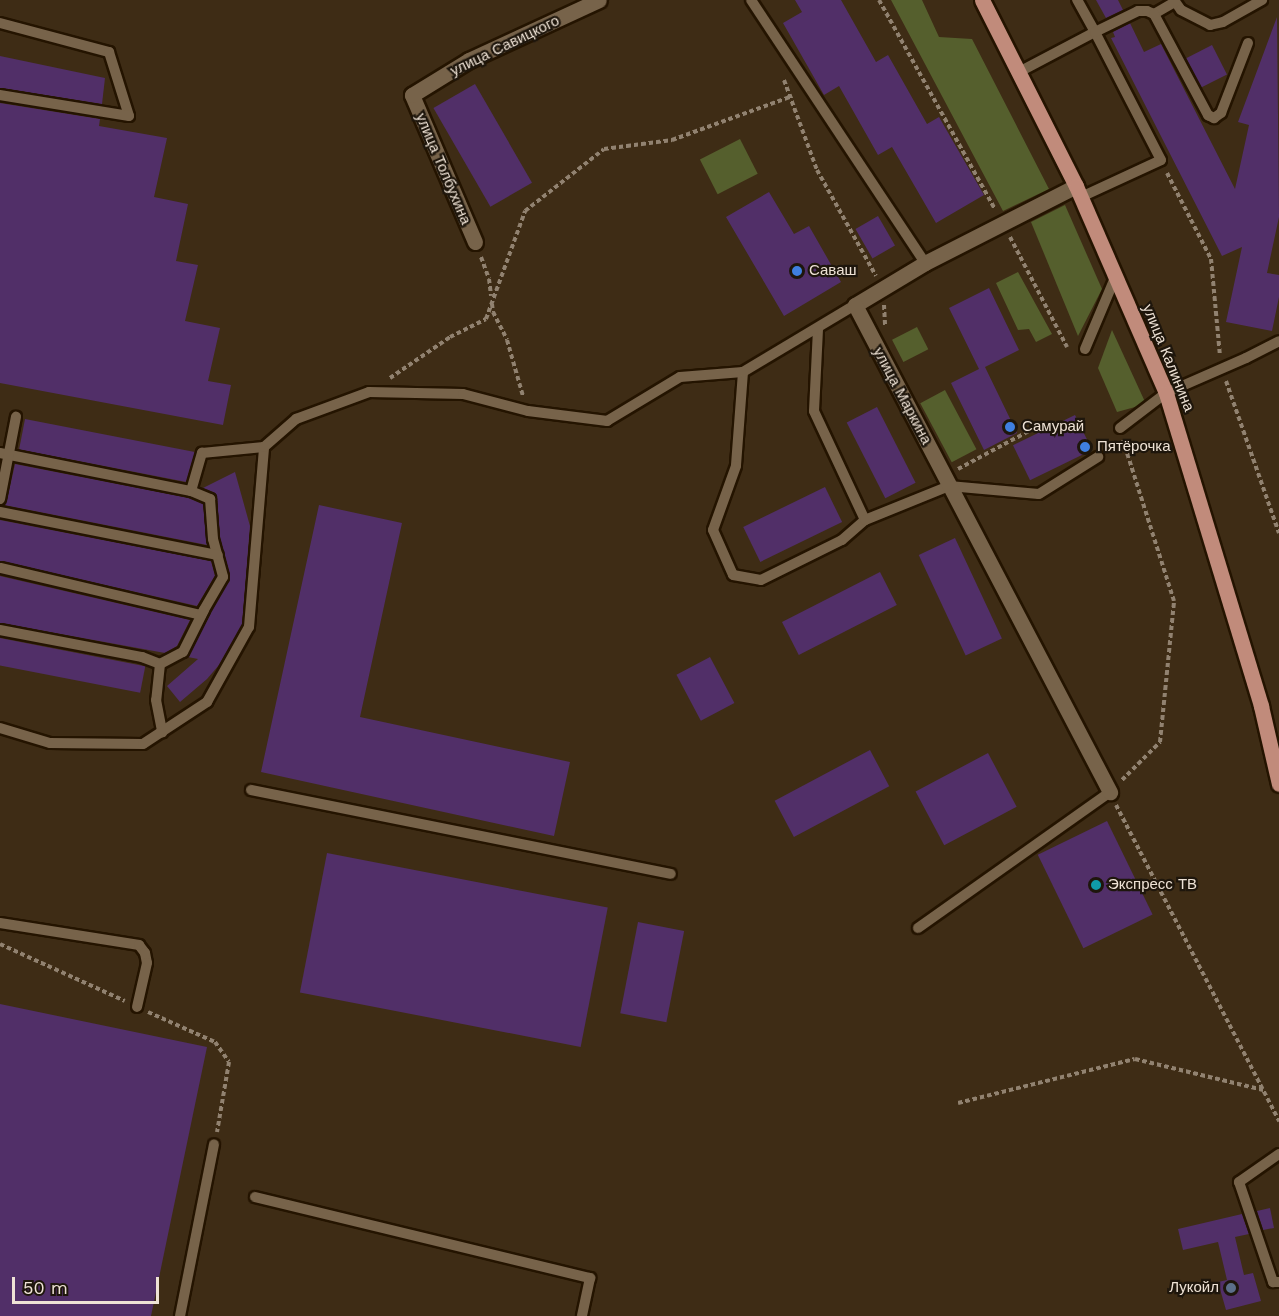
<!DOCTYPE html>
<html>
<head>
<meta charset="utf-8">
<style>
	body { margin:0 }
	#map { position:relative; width:1279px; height:1316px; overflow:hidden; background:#3e2c15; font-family:"Work Sans",sans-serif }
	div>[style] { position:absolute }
	.green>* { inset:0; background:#555f2d; transform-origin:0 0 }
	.building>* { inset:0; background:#512f68; transform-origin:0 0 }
	.path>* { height:4px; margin-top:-2px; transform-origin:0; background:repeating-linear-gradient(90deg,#918270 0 4.5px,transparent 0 7.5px) }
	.roads { filter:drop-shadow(2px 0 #241400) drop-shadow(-2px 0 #241400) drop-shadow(0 2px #241400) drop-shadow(0 -2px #241400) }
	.service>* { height:10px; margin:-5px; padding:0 5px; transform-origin:5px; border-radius:5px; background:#77634a }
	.minor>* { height:15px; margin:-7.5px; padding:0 7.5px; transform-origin:7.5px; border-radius:7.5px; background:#77634a }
	.primary>* { height:15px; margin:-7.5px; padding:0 7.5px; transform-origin:7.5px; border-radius:7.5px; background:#c18b7b }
	.dots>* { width:16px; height:16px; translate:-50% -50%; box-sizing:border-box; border:3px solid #1e160c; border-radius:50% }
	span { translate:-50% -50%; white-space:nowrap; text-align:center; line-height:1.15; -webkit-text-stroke:4.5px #1e160c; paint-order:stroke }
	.street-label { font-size:15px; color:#eee2d5 }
	.poi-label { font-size:15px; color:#eee2d5 }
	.left { translate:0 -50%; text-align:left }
	.right { translate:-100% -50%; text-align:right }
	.scale { position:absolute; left:12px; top:1277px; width:147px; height:27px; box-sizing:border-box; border:3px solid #eee2d5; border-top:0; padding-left:8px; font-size:18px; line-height:21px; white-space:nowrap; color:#eee2d5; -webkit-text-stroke:4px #1e160c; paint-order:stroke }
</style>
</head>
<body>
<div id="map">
	<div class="green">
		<i style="clip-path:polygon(891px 0,922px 0,939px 37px,972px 39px,1049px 189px,1003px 211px)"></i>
		<i style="left:740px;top:139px;width:39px;height:45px;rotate:63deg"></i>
		<i style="clip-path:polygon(1065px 205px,1102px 289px,1078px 336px,1031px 222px)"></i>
		<i style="clip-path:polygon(1018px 272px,1052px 334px,1036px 342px,1029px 329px,1018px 330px,996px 283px)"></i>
		<i style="left:917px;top:327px;width:25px;height:28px;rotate:63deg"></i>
		<i style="clip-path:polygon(1112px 330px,1146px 404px,1117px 412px,1098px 368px)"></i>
		<i style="left:945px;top:390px;width:67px;height:28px;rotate:62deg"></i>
	</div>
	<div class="building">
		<i style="clip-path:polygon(795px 0,841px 0,876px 62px,888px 55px,927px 124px,939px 117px,984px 195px,936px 223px,892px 147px,878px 155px,839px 86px,824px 95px,783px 23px,802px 12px)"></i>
		<i style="clip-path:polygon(1096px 0,1118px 0,1123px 10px,1106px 18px)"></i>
		<i style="clip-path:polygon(1277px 17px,1279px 217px,1267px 273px,1279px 275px,1279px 297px,1272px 331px,1226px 322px,1242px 247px,1222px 256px,1111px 38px,1115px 37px,1113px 32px,1130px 23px,1144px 52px,1161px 44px,1235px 189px,1249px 125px,1238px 122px)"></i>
		<i style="left:1212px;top:45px;width:33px;height:29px;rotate:63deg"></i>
		<i style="clip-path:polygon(0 56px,105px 78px,102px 104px,0 88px)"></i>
		<i style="left:475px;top:84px;width:114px;height:48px;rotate:60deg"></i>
		<i style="clip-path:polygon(0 103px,100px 119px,99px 126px,167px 138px,154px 197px,188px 204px,176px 261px,198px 265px,185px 321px,220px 328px,208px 381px,231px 385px,223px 425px,0 383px)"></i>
		<i style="clip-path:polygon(769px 192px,794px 234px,809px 226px,841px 282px,784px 316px,726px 217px)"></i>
		<i style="left:878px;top:216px;width:34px;height:26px;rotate:60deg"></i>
		<i style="clip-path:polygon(989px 288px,1019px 350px,985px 367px,1017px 433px,984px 450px,951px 383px,979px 369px,949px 308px)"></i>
		<i style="left:877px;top:407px;width:85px;height:34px;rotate:63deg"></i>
		<i style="left:1075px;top:415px;width:39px;height:69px;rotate:64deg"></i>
		<i style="left:25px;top:419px;width:173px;height:31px;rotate:11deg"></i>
		<i style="clip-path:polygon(15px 464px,189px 498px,203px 504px,207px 545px,4px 505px,7px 500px)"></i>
		<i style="clip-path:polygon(235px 472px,250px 526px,242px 625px,219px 665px,207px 679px,180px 702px,167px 686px,198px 659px,188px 657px,230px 576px,220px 538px,217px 498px,213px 492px,203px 488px)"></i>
		<i style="left:825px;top:487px;width:39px;height:91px;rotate:64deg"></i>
		<i style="clip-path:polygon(319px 505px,402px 523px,360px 717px,570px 762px,554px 836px,261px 772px)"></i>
		<i style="clip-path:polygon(0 520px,211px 561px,215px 576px,197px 606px,0 561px)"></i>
		<i style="left:955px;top:538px;width:111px;height:40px;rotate:65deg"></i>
		<i style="left:880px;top:572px;width:37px;height:110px;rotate:63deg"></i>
		<i style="clip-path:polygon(0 576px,190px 620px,177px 646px,165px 653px,0 623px)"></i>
		<i style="left:0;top:638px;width:148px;height:27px;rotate:11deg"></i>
		<i style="left:710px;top:657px;width:52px;height:38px;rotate:62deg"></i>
		<i style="left:870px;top:750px;width:41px;height:108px;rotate:62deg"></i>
		<i style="left:988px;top:753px;width:61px;height:82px;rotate:62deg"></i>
		<i style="left:1107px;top:821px;width:104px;height:77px;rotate:64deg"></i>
		<i style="left:327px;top:853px;width:286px;height:142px;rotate:11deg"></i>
		<i style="left:638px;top:922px;width:47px;height:93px;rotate:11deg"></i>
		<i style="clip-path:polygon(0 1004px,207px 1047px,151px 1316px,0 1316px)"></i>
		<i style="clip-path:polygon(1270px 1208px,1274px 1228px,1263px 1230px,1257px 1211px)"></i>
		<i style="clip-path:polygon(1242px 1214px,1249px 1234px,1235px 1237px,1244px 1275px,1253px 1273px,1261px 1301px,1226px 1310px,1218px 1282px,1227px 1280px,1218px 1242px,1183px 1250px,1178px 1229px)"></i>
	</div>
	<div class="path">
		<i style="left:879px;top:0;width:239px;rotate:61deg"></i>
		<i style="left:784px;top:80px;width:96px;rotate:69.9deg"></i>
		<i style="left:817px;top:170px;width:121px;rotate:60.9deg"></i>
		<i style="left:1167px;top:173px;width:97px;rotate:62.9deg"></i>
		<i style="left:1211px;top:259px;width:97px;rotate:84.7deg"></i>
		<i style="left:1010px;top:237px;width:124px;rotate:62.6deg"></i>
		<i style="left:481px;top:257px;width:23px;rotate:70deg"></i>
		<i style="left:489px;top:279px;width:17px;rotate:83deg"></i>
		<i style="left:492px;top:304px;width:8px;rotate:83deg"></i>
		<i style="left:493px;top:312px;width:31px;rotate:63deg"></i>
		<i style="left:507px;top:340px;width:58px;rotate:74.1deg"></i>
		<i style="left:884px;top:305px;width:20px;rotate:87deg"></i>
		<i style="left:390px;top:378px;width:73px;rotate:-34.3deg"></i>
		<i style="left:450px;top:337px;width:40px;rotate:-26.6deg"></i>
		<i style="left:486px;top:319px;width:115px;rotate:-70.1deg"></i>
		<i style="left:525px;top:211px;width:100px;rotate:-38.1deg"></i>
		<i style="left:604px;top:149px;width:69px;rotate:-7.5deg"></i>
		<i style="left:672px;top:140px;width:128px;rotate:-20.1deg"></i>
		<i style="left:1226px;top:381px;width:161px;rotate:70.8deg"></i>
		<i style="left:958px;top:469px;width:81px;rotate:-28.2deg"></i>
		<i style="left:1122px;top:780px;width:54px;rotate:-45deg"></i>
		<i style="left:1160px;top:742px;width:142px;rotate:-84.3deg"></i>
		<i style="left:1174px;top:601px;width:169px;rotate:-107.6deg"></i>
		<i style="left:1116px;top:805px;width:356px;rotate:62.7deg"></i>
		<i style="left:0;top:944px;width:137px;rotate:24.5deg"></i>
		<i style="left:148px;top:1012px;width:73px;rotate:24.1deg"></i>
		<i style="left:215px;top:1042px;width:24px;rotate:55deg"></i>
		<i style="left:229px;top:1062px;width:71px;rotate:99.7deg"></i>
		<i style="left:958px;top:1103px;width:182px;rotate:-14deg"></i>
		<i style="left:1135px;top:1059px;width:132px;rotate:13.6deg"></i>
	</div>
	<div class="roads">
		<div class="service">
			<i style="left:751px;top:0;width:315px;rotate:56.5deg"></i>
			<i style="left:1174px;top:0;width:12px;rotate:55deg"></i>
			<i style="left:1181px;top:10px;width:33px;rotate:27deg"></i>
			<i style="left:1210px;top:25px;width:13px;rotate:-13deg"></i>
			<i style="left:1223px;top:22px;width:45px;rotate:-29.4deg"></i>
			<i style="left:1154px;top:14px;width:24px;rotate:-30deg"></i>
			<i style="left:0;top:23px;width:113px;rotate:14.9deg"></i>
			<i style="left:109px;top:52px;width:67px;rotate:72.6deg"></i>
			<i style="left:129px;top:116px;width:131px;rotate:-170.8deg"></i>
			<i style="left:1019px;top:72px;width:86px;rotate:-27.8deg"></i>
			<i style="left:1095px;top:32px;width:37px;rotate:-119deg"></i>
			<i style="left:1081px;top:197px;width:88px;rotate:-24.8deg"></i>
			<i style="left:1161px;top:160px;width:144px;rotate:-117.3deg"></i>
			<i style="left:1095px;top:32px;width:48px;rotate:-26deg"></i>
			<i style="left:1138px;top:11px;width:9px"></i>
			<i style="left:1147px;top:11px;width:8px;rotate:23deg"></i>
			<i style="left:1154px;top:14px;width:115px;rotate:61.9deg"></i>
			<i style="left:1208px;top:115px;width:7px;rotate:27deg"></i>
			<i style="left:1214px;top:118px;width:9px;rotate:-36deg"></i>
			<i style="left:1221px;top:113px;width:75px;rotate:-68.9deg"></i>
			<i style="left:1085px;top:349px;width:77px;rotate:-67.1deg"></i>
			<i style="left:743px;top:372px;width:94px;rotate:94.3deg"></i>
			<i style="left:736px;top:466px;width:68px;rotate:109.8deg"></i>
			<i style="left:713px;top:530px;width:49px;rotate:66deg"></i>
			<i style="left:733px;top:575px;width:28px;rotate:10deg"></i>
			<i style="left:761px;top:580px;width:90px;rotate:-26.3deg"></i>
			<i style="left:842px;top:540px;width:30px;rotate:-41deg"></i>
			<i style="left:865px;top:520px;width:120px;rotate:-115.1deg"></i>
			<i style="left:814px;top:411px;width:83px;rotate:-87.2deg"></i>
			<i style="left:1120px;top:428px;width:58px;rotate:-37.3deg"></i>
			<i style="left:1166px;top:393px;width:87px;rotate:-23.6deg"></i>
			<i style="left:1246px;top:358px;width:37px;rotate:-27deg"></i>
			<i style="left:0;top:453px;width:195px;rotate:11.3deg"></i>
			<i style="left:191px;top:491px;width:21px;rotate:23deg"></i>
			<i style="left:210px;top:499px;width:40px;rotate:85.7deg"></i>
			<i style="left:213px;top:539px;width:39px;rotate:75deg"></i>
			<i style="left:223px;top:577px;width:44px;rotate:120.1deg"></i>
			<i style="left:201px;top:615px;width:206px;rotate:-166.8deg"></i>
			<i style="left:191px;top:491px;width:40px;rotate:-74deg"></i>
			<i style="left:202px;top:453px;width:62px;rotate:-5.5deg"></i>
			<i style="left:0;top:499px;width:84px;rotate:-79deg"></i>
			<i style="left:0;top:512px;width:222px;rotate:11.2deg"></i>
			<i style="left:865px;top:520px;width:91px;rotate:-22deg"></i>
			<i style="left:949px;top:486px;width:90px;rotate:5.1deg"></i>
			<i style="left:1039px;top:494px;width:70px;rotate:-32.1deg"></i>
			<i style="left:0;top:630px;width:145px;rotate:10.8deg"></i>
			<i style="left:142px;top:657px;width:19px;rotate:21deg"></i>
			<i style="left:160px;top:664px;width:26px;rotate:-28deg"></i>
			<i style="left:183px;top:652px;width:47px;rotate:-63.4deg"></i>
			<i style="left:160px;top:664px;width:36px;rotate:96deg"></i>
			<i style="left:156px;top:700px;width:33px;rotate:79deg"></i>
			<i style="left:0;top:728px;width:52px;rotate:16.7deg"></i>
			<i style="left:50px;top:743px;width:93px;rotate:0.6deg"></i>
			<i style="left:143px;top:744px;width:77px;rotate:-33.3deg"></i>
			<i style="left:207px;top:702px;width:86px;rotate:-60.8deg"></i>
			<i style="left:249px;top:627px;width:181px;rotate:-85.2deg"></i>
			<i style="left:264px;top:447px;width:43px;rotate:-41.2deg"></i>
			<i style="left:296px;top:419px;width:78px;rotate:-20.3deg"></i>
			<i style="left:369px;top:392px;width:94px;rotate:1.2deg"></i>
			<i style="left:463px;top:394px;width:67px;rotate:14.7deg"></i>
			<i style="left:528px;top:411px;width:80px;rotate:7.2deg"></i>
			<i style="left:607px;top:421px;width:85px;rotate:-31.1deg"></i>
			<i style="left:680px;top:377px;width:63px;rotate:-4.5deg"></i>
			<i style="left:743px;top:372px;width:131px;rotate:-30.9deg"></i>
			<i style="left:251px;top:790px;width:428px;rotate:11.3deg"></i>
			<i style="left:0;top:923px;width:141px;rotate:9deg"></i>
			<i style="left:139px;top:945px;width:10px;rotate:53deg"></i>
			<i style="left:145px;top:953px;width:10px;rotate:79deg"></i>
			<i style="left:147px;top:963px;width:45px;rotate:102.8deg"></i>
			<i style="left:918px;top:928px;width:235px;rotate:-35.3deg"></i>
			<i style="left:1279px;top:1154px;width:49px;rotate:145deg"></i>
			<i style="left:1239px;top:1182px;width:106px;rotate:71.2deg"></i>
			<i style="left:1273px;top:1282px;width:6px"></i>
			<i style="left:255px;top:1197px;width:345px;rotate:13.6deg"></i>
			<i style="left:590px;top:1278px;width:39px;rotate:102deg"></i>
			<i style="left:180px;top:1316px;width:175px;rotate:-78.8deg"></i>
		</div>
		<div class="minor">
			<i style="left:1076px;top:186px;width:169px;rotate:153deg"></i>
			<i style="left:925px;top:263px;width:82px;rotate:149deg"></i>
			<i style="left:855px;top:305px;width:550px;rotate:62.36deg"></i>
			<i style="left:475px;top:242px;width:160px;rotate:-113.2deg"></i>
			<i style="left:412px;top:95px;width:67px;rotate:-31.6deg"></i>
			<i style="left:469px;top:60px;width:143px;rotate:-24.8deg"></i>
		</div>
		<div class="primary">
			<i style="left:982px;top:0;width:208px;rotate:63.2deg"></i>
			<i style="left:1076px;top:186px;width:226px;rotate:66.5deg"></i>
			<i style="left:1166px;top:393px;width:327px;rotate:73.1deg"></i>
			<i style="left:1261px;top:706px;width:80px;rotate:77deg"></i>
		</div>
	</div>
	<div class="dots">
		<i style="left:797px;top:271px;background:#3f7fe0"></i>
		<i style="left:1010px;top:427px;background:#3f7fe0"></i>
		<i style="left:1085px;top:447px;background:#3f7fe0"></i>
		<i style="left:1096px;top:885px;background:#0f9aa8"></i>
		<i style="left:1231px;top:1288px;background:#5c6f8a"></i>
	</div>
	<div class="street-label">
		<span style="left:505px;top:46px;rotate:-26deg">улица Савицкого</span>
		<span style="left:443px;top:169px;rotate:67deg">улица Толбухина</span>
		<span style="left:1168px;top:358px;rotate:68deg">улица Калинина</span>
		<span style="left:902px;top:396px;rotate:62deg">улица Маркина</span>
	</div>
	<div class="poi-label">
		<span class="left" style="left:809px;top:271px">Саваш</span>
		<span class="left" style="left:1022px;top:427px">Самурай</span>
		<span class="left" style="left:1097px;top:447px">Пятёрочка</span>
		<span class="left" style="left:1108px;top:885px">Экспресс ТВ</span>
		<span class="right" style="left:1219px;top:1288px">Лукойл</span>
	</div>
	<div class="scale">50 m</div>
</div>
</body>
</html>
